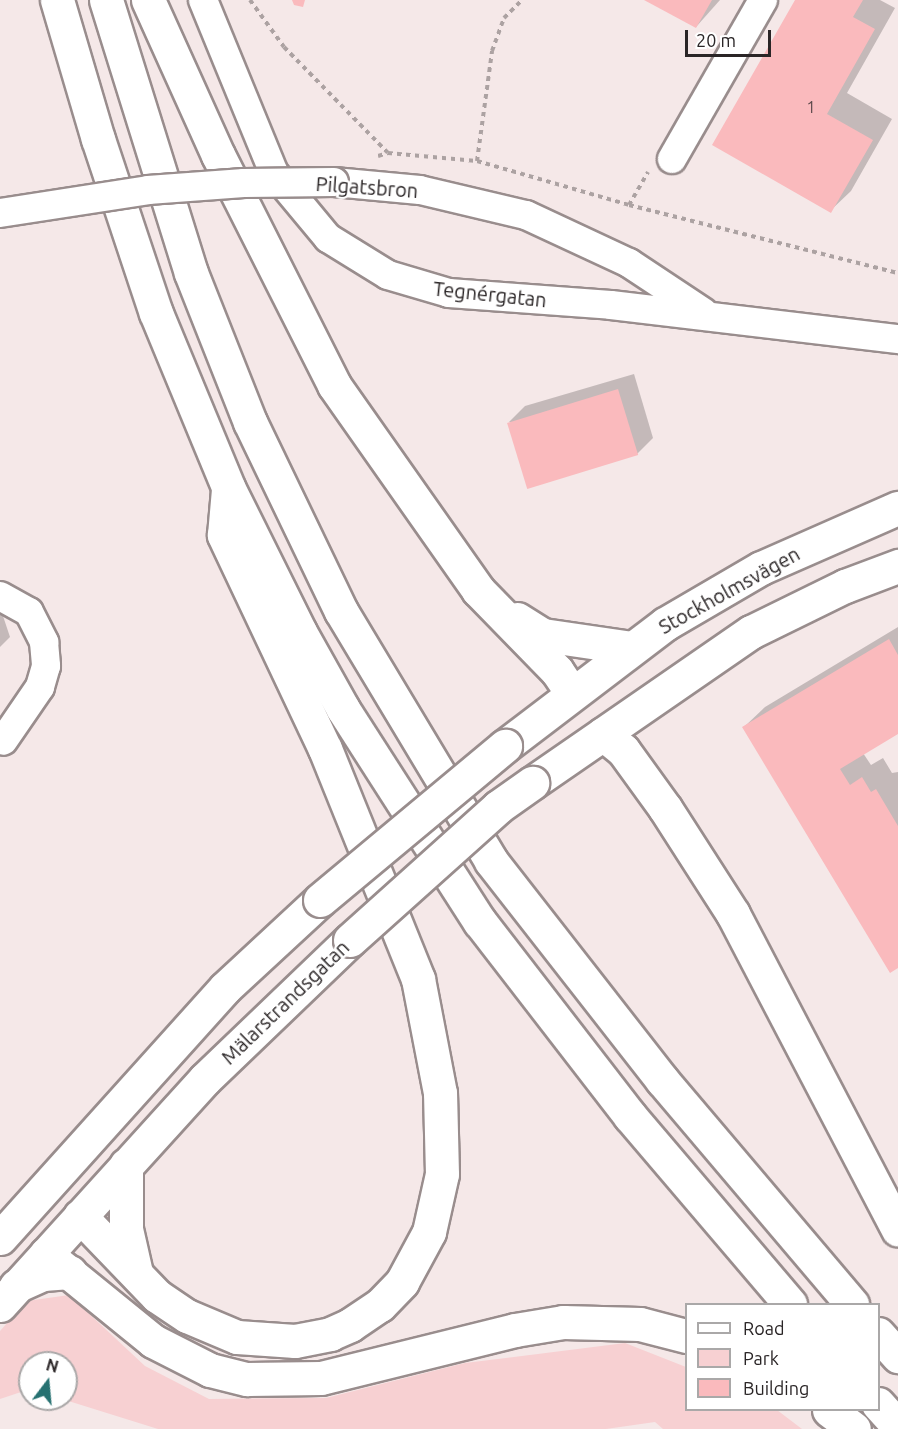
<!DOCTYPE html>
<html>
<head>
<meta charset="utf-8">
<style>
	body { margin:0 }
	#map { position:relative; width:898px; height:1429px; overflow:hidden; background:#f5e8e8; font-family:Ubuntu,sans-serif }
	div>[style] { position:absolute }
	.green>* { inset:0; background:#f7d0d2 }
	.shadow>* { inset:0; background:#0003 }
	.building>* { inset:0; background:#fababd; transform-origin:0 0 }
	.path>* { height:4px; margin-top:-2px; transform-origin:0; background:repeating-linear-gradient(90deg,#aca2a2 0 4.5px,transparent 0 9px) }
	.roads { filter:drop-shadow(2px 0 #998d8d) drop-shadow(-2px 0 #998d8d) drop-shadow(0 2px #998d8d) drop-shadow(0 -2px #998d8d) }
	.minor>* { height:28px; margin:-14px; padding:0 14px; transform-origin:14px; border-radius:14px; background:#fff }
	.major>* { height:33px; margin:-16.5px; padding:0 16.5px; transform-origin:16.5px; border-radius:16.5px; background:#fff }
	.highway>* { height:33px; margin:-16.5px; padding:0 16.5px; transform-origin:16.5px; border-radius:16.5px; background:#fff }
	.bridges { filter:drop-shadow(2px 0 #998d8d) drop-shadow(-2px 0 #998d8d) drop-shadow(0 2px #998d8d) drop-shadow(0 -2px #998d8d) }
	.minor-bridge>* { height:28px; margin:-14px; padding:0 14px; transform-origin:14px; border-radius:14px; background:#fff }
	.major-bridge>* { height:33px; margin:-16.5px; padding:0 16.5px; transform-origin:16.5px; border-radius:16.5px; background:#fff }
	span { translate:-50% -50%; white-space:nowrap; text-align:center; line-height:1.15; -webkit-text-stroke:4.5px #fff; paint-order:stroke }
	.number-label { font-size:16px; color:#5e4a4c }
	.number-label span { -webkit-text-stroke-width:0 }
	.street-label { font-size:20px; color:#2a2526 }
	.legend { position:absolute; left:685px; top:1303px; width:195px; height:108px; box-sizing:border-box; background:#fff; border:2px solid #aaa8a8; margin:0; padding:8px 10px; list-style:none; font-size:18px; color:#2a2526 }
	.legend li { display:flex; align-items:center; gap:12px; height:30px }
	.legend b { width:30px; border:2px solid #aaa8a8 }
	.north { position:absolute; left:18px; top:1351px; width:60px; height:60px; box-sizing:border-box; background:#fff; border:2px solid #aaa8a8; border-radius:50%; rotate:16deg; font-size:16px; font-weight:700; line-height:24px; text-align:center; color:#2a2526 }
	.north::after { content:''; display:block; margin:auto; width:21px; height:27px; background:#267171; clip-path:polygon(50% 0,100% 100%,50% 72%,0 100%) }
	.scale { position:absolute; left:685px; top:30px; width:86px; height:27px; box-sizing:border-box; border:3px solid #2a2526; border-top:0; padding-left:8px; font-size:18px; line-height:21px; white-space:nowrap; color:#2a2526; -webkit-text-stroke:4px #fff; paint-order:stroke }
</style>
</head>
<body>
<div id="map">
	<div class="green">
		<i style="clip-path:polygon(69px 1295px,145px 1366px,209px 1399px,326px 1398px,465px 1363px,625px 1343px,686px 1367px,686px 1410px,777px 1410px,802px 1429px,663px 1429px,655px 1422px,606px 1429px,158px 1429px,62px 1399px,66px 1399px,66px 1363px,30px 1363px,30px 1389px,0 1399px,0 1331px,27px 1301px)"></i>
	</div>
	<div class="shadow">
		<i style="clip-path:polygon(647px 0,720px 0,696px 27px)"></i>
		<i style="clip-path:polygon(797px 0,880px 0,895px 8px,847px 93px,892px 119px,851px 191px,830px 211px)"></i>
		<i style="clip-path:polygon(634px 374px,653px 438px,637px 454px,509px 422px,525px 406px)"></i>
		<i style="clip-path:polygon(0 607px,10px 637px,0 647px)"></i>
		<i style="clip-path:polygon(898px 627px,898px 732px,863px 753px,871px 765px,883px 758px,892px 773px,898px 772px,898px 966px,744px 727px,765px 707px)"></i>
	</div>
	<div class="building">
		<i style="clip-path:polygon(292px 0,305px 0,303px 7px,294px 5px)"></i>
		<i style="clip-path:polygon(644px 0,712px 0,696px 28px)"></i>
		<i style="clip-path:polygon(795px 0,863px 0,853px 17px,875px 29px,827px 114px,873px 140px,831px 213px,712px 145px)"></i>
		<i style="left:618px;top:389px;width:69px;height:116px;rotate:73deg"></i>
		<i style="clip-path:polygon(889px 639px,898px 655px,898px 734px,840px 769px,850px 785px,862px 777px,871px 792px,876px 789px,898px 826px,898px 968px,890px 973px,742px 727px)"></i>
	</div>
	<div class="path">
		<i style="left:250px;top:0;width:58px;rotate:54.1deg"></i>
		<i style="left:284px;top:47px;width:148px;rotate:45.5deg"></i>
		<i style="left:378px;top:156px;width:10px;rotate:-17deg"></i>
		<i style="left:388px;top:153px;width:89px;rotate:5.1deg"></i>
		<i style="left:477px;top:161px;width:158px;rotate:16.1deg"></i>
		<i style="left:629px;top:205px;width:277px;rotate:14.2deg"></i>
		<i style="left:477px;top:161px;width:111px;rotate:-82.2deg"></i>
		<i style="left:492px;top:51px;width:35px;rotate:-70deg"></i>
		<i style="left:504px;top:18px;width:25px;rotate:-45deg"></i>
		<i style="left:629px;top:205px;width:38px;rotate:-60deg"></i>
	</div>
	<div class="roads">
		<div class="minor">
			<i style="left:203px;top:0;width:187px;rotate:67.7deg"></i>
			<i style="left:274px;top:173px;width:85px;rotate:50.3deg"></i>
			<i style="left:328px;top:238px;width:70px;rotate:31.7deg"></i>
			<i style="left:388px;top:275px;width:64px;rotate:16.4deg"></i>
			<i style="left:449px;top:293px;width:162px;rotate:4.2deg"></i>
			<i style="left:611px;top:305px;width:289px;rotate:6.8deg"></i>
			<i style="left:672px;top:159px;width:183px;rotate:-60.2deg"></i>
			<i style="left:334px;top:182px;width:86px;rotate:5.3deg"></i>
			<i style="left:420px;top:190px;width:109px;rotate:13.3deg"></i>
			<i style="left:526px;top:215px;width:114px;rotate:25deg"></i>
			<i style="left:629px;top:263px;width:89px;rotate:33.5deg"></i>
			<i style="left:0;top:596px;width:33px;rotate:29deg"></i>
			<i style="left:29px;top:612px;width:34px;rotate:63deg"></i>
			<i style="left:44px;top:642px;width:24px;rotate:85deg"></i>
			<i style="left:46px;top:666px;width:22px;rotate:106deg"></i>
			<i style="left:40px;top:687px;width:65px;rotate:124.4deg"></i>
		</div>
		<div class="major">
			<i style="left:505px;top:746px;width:201px;rotate:-37.3deg"></i>
			<i style="left:665px;top:624px;width:111px;rotate:-30.3deg"></i>
			<i style="left:761px;top:568px;width:150px;rotate:-23.7deg"></i>
			<i style="left:532px;top:783px;width:266px;rotate:-34.6deg"></i>
			<i style="left:751px;top:632px;width:105px;rotate:-26.1deg"></i>
			<i style="left:845px;top:586px;width:57px;rotate:-20.7deg"></i>
			<i style="left:0;top:1238px;width:336px;rotate:-48deg"></i>
			<i style="left:225px;top:988px;width:129px;rotate:-42.8deg"></i>
			<i style="left:0;top:1305px;width:305px;rotate:-47.8deg"></i>
			<i style="left:205px;top:1079px;width:201px;rotate:-43.8deg"></i>
		</div>
		<div class="highway">
			<i style="left:57px;top:0;width:145px;rotate:73.6deg"></i>
			<i style="left:98px;top:139px;width:183px;rotate:71.6deg"></i>
			<i style="left:156px;top:313px;width:188px;rotate:67.5deg"></i>
			<i style="left:228px;top:487px;width:162px;rotate:63.6deg"></i>
			<i style="left:300px;top:632px;width:88px;rotate:60.8deg"></i>
			<i style="left:343px;top:709px;width:253px;rotate:57.3deg"></i>
			<i style="left:480px;top:922px;width:245px;rotate:52.3deg"></i>
			<i style="left:630px;top:1116px;width:247px;rotate:49.6deg"></i>
			<i style="left:106px;top:0;width:286px;rotate:72.7deg"></i>
			<i style="left:191px;top:273px;width:160px;rotate:68.4deg"></i>
			<i style="left:250px;top:422px;width:210px;rotate:64.3deg"></i>
			<i style="left:341px;top:611px;width:292px;rotate:59deg"></i>
			<i style="left:491px;top:861px;width:278px;rotate:52deg"></i>
			<i style="left:662px;top:1080px;width:294px;rotate:49.7deg"></i>
			<i style="left:148px;top:0;width:170px;rotate:65.7deg"></i>
			<i style="left:218px;top:155px;width:258px;rotate:63.2deg"></i>
			<i style="left:334px;top:385px;width:251px;rotate:54.9deg"></i>
			<i style="left:478px;top:590px;width:113px;rotate:45.7deg"></i>
			<i style="left:557px;top:671px;width:27px;rotate:56deg"></i>
			<i style="left:517px;top:619px;width:31px;rotate:32deg"></i>
			<i style="left:543px;top:635px;width:90px;rotate:8.3deg"></i>
			<i style="left:603px;top:734px;width:26px;rotate:39deg"></i>
			<i style="left:623px;top:750px;width:72px;rotate:54.1deg"></i>
			<i style="left:665px;top:808px;width:126px;rotate:57.3deg"></i>
			<i style="left:733px;top:914px;width:356px;rotate:62.4deg"></i>
			<i style="left:126px;top:1165px;width:64px;rotate:90deg"></i>
			<i style="left:126px;top:1229px;width:45px;rotate:77.2deg"></i>
			<i style="left:80px;top:1216px;width:111px;rotate:46.1deg"></i>
			<i style="left:157px;top:1296px;width:36px;rotate:34deg"></i>
			<i style="left:187px;top:1316px;width:54px;rotate:22.8deg"></i>
			<i style="left:237px;top:1337px;width:58px;rotate:3.9deg"></i>
			<i style="left:295px;top:1341px;width:36px;rotate:-11deg"></i>
			<i style="left:330px;top:1334px;width:22px;rotate:-24deg"></i>
			<i style="left:350px;top:1325px;width:36px;rotate:-34deg"></i>
			<i style="left:380px;top:1305px;width:32px;rotate:-46deg"></i>
			<i style="left:402px;top:1282px;width:57px;rotate:-61.6deg"></i>
			<i style="left:429px;top:1232px;width:59px;rotate:-77.4deg"></i>
			<i style="left:442px;top:1174px;width:81px;rotate:-91.4deg"></i>
			<i style="left:440px;top:1093px;width:116px;rotate:-100.9deg"></i>
			<i style="left:418px;top:979px;width:248px;rotate:-112deg"></i>
			<i style="left:325px;top:749px;width:237px;rotate:-115.3deg"></i>
			<i style="left:224px;top:535px;width:46px;rotate:-85deg"></i>
			<i style="left:46px;top:1254px;width:138px;rotate:39.1deg"></i>
			<i style="left:153px;top:1341px;width:64px;rotate:27deg"></i>
			<i style="left:210px;top:1370px;width:38px;rotate:14deg"></i>
			<i style="left:247px;top:1379px;width:74px;rotate:-0.8deg"></i>
			<i style="left:321px;top:1378px;width:200px;rotate:-13.9deg"></i>
			<i style="left:515px;top:1330px;width:49px;rotate:-9.5deg"></i>
			<i style="left:563px;top:1322px;width:77px;rotate:1.5deg"></i>
			<i style="left:640px;top:1324px;width:48px;rotate:14.6deg"></i>
			<i style="left:16px;top:1286px;width:30px;rotate:-24deg"></i>
			<i style="left:43px;top:1274px;width:27px;rotate:-4deg"></i>
			<i style="left:878px;top:1334px;width:30px;rotate:48deg"></i>
			<i style="left:878px;top:1404px;width:30px;rotate:48deg"></i>
			<i style="left:829px;top:1410px;width:31px;rotate:37deg"></i>
		</div>
	</div>
	<div class="bridges">
		<div class="minor-bridge">
			<i style="left:0;top:213px;width:150px;rotate:-8.8deg"></i>
			<i style="left:148px;top:190px;width:96px;rotate:-4.2deg"></i>
			<i style="left:244px;top:183px;width:90px;rotate:-0.6deg"></i>
		</div>
		<div class="major-bridge">
			<i style="left:320px;top:900px;width:241px;rotate:-39.8deg"></i>
			<i style="left:350px;top:940px;width:199px;rotate:-41.9deg"></i>
			<i style="left:498px;top:807px;width:42px;rotate:-35.2deg"></i>
		</div>
	</div>
	<div class="number-label">
		<span style="left:811px;top:107px">1</span>
	</div>
	<div class="street-label">
		<span style="left:367px;top:187px;rotate:4deg">Pilgatsbron</span>
		<span style="left:490px;top:294px;rotate:6deg">Tegnérgatan</span>
		<span style="left:729px;top:590px;rotate:-29deg">Stockholmsvägen</span>
		<span style="left:285px;top:1002px;rotate:-44deg">Mälarstrandsgatan</span>
	</div>
	<ul class="legend">
	<li><b style="height:8px;background:#fff"></b>Road</li>
	<li><b style="height:16px;background:#f7d0d2"></b>Park</li>
	<li><b style="height:16px;background:#fababd"></b>Building</li>
	</ul>
	<div class="north">N</div>
	<div class="scale">20 m</div>
</div>
</body>
</html>
